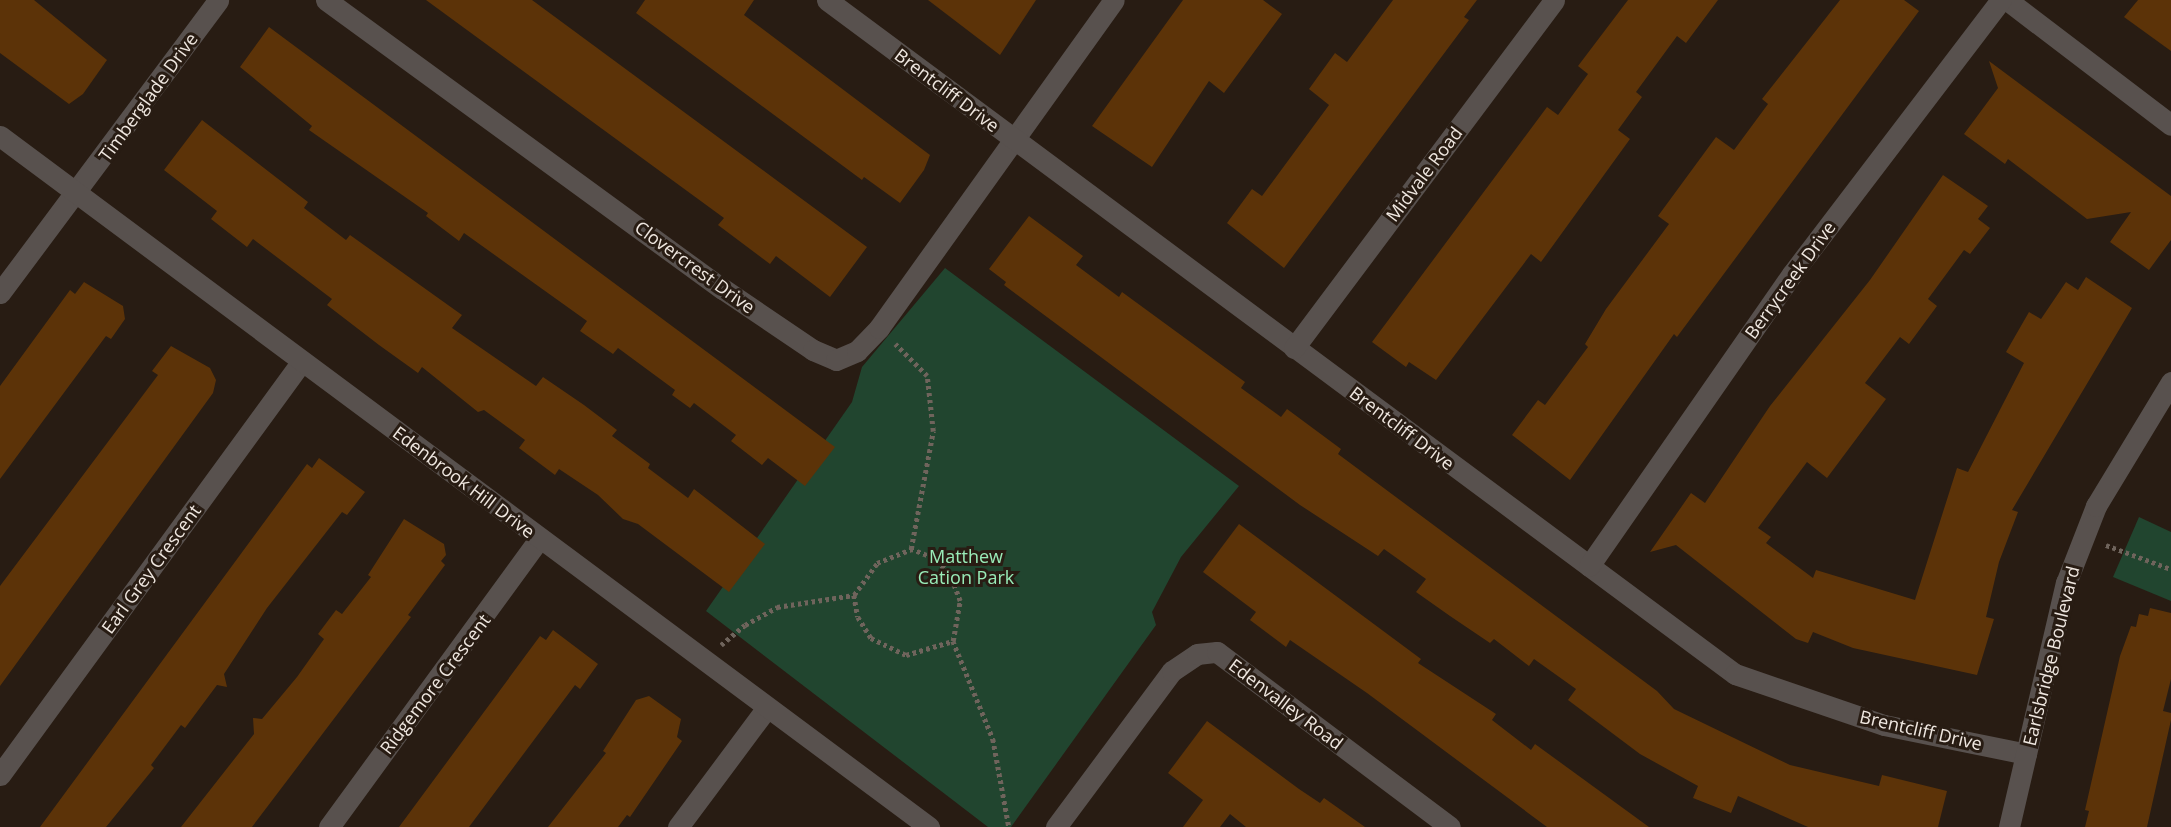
<!DOCTYPE html>
<html>
<head>
<meta charset="utf-8">
<style>
	body { margin:0 }
	#map { position:relative; width:2171px; height:827px; overflow:hidden; background:#281c13; font-family:"Open Sans",sans-serif }
	div>[style] { position:absolute }
	.green>* { inset:0; background:#21452f }
	.building>* { inset:0; background:#5c3308 }
	.path>* { height:4.5px; margin-top:-2.25px; transform-origin:0; background:repeating-linear-gradient(90deg,#6f645c 0 3.5px,transparent 0 7px) }
	.minor>* { height:21px; margin:-10.5px; padding:0 10.5px; transform-origin:10.5px; border-radius:10.5px; background:#58514e }
	.tertiary>* { height:21px; margin:-10.5px; padding:0 10.5px; transform-origin:10.5px; border-radius:10.5px; background:#58514e }
	span { translate:-50% -50%; white-space:nowrap; text-align:center; line-height:1.15; -webkit-text-stroke:6px #281c13; paint-order:stroke }
	.street-label { font-size:18px; color:#efe7e0 }
	.park-label { font-size:18px; color:#99ecb8 }
</style>
</head>
<body>
<div id="map">
	<div class="green">
		<i style="clip-path:polygon(945px 268px,1239px 486px,1181px 557px,1152px 612px,1156px 625px,1011px 827px,988px 827px,706px 611px,852px 402px,862px 367px)"></i>
		<i style="clip-path:polygon(2139px 517px,2171px 532px,2171px 601px,2113px 577px)"></i>
	</div>
	<div class="building">
		<i style="clip-path:polygon(0 0,34px 0,107px 60px,83px 94px,69px 104px,0 53px)"></i>
		<i style="clip-path:polygon(426px 0,532px 0,867px 247px,830px 297px,776px 256px,770px 264px,718px 225px,724px 218px)"></i>
		<i style="clip-path:polygon(645px 0,754px 0,744px 15px,930px 155px,924px 170px,900px 203px,864px 177px,862px 180px,636px 13px)"></i>
		<i style="clip-path:polygon(928px 0,1036px 0,1000px 55px)"></i>
		<i style="clip-path:polygon(1183px 0,1263px 0,1282px 14px,1224px 93px,1209px 81px,1152px 167px,1092px 126px)"></i>
		<i style="clip-path:polygon(1393px 0,1477px 0,1464px 17px,1469px 20px,1284px 268px,1227px 223px,1252px 189px,1262px 196px,1329px 105px,1309px 89px,1335px 53px,1347px 62px)"></i>
		<i style="clip-path:polygon(1628px 0,1718px 0,1686px 43px,1677px 36px,1636px 92px,1642px 97px,1618px 130px,1630px 139px,1541px 262px,1531px 254px,1436px 380px,1409px 362px,1406px 367px,1372px 342px,1547px 107px,1558px 115px,1588px 74px,1578px 66px)"></i>
		<i style="clip-path:polygon(1840px 0,1904px 0,1919px 11px,1677px 337px,1674px 334px,1570px 480px,1512px 435px,1538px 400px,1545px 405px,1588px 347px,1585px 344px,1606px 309px,1669px 224px,1658px 216px,1716px 137px,1734px 150px,1768px 104px,1762px 99px)"></i>
		<i style="clip-path:polygon(2138px 0,2171px 0,2171px 51px,2124px 17px)"></i>
		<i style="clip-path:polygon(269px 27px,835px 447px,805px 486px,768px 458px,762px 465px,731px 441px,736px 435px,694px 403px,690px 408px,672px 395px,675px 390px,618px 348px,613px 354px,580px 331px,587px 321px,464px 233px,459px 241px,426px 216px,428px 213px,309px 130px,312px 126px,240px 67px)"></i>
		<i style="clip-path:polygon(1989px 61px,2171px 196px,2171px 240px,2149px 270px,2110px 242px,2131px 212px,2087px 219px,2008px 159px,2005px 164px,1964px 134px,1998px 88px)"></i>
		<i style="clip-path:polygon(202px 120px,308px 202px,304px 208px,346px 240px,350px 235px,462px 315px,452px 328px,536px 386px,543px 377px,584px 405px,617px 430px,612px 436px,650px 464px,648px 468px,688px 498px,694px 489px,765px 544px,729px 592px,638px 524px,623px 519px,598px 495px,559px 469px,555px 475px,519px 448px,525px 440px,484px 410px,478px 412px,422px 367px,418px 373px,379px 345px,327px 305px,332px 299px,253px 239px,247px 247px,211px 219px,217px 211px,164px 170px)"></i>
		<i style="clip-path:polygon(1943px 175px,1988px 206px,1978px 219px,1990px 228px,1970px 254px,1964px 250px,1928px 299px,1937px 306px,1909px 344px,1900px 337px,1865px 383px,1886px 399px,1827px 478px,1807px 462px,1758px 528px,1771px 537px,1766px 543px,1813px 578px,1816px 570px,1915px 600px,1957px 468px,1968px 472px,2024px 363px,2006px 352px,2029px 312px,2041px 319px,2066px 282px,2078px 290px,2086px 277px,2132px 308px,2012px 510px,2018px 512px,1999px 562px,1986px 617px,1994px 619px,1977px 675px,1853px 648px,1813px 632px,1808px 643px,1796px 639px,1676px 545px,1650px 552px,1691px 493px,1705px 503px,1770px 406px,1870px 280px)"></i>
		<i style="clip-path:polygon(1029px 216px,1083px 256px,1076px 265px,1119px 297px,1122px 292px,1245px 382px,1241px 388px,1281px 417px,1287px 409px,1341px 449px,1338px 454px,1657px 691px,1674px 709px,1790px 765px,1879px 786px,1882px 775px,1947px 791px,1938px 827px,1808px 827px,1738px 796px,1731px 813px,1693px 798px,1698px 786px,1640px 754px,1568px 700px,1576px 689px,1534px 659px,1529px 666px,1494px 639px,1490px 643px,1450px 616px,1416px 592px,1426px 579px,1384px 549px,1378px 556px,1300px 505px,1004px 285px,1006px 282px,989px 269px)"></i>
		<i style="clip-path:polygon(84px 282px,123px 306px,125px 319px,111px 339px,106px 336px,0 479px,0 386px,70px 290px,75px 294px)"></i>
		<i style="clip-path:polygon(171px 346px,210px 368px,216px 380px,213px 393px,0 686px,0 586px,158px 375px,152px 371px)"></i>
		<i style="clip-path:polygon(319px 458px,365px 492px,347px 515px,342px 512px,267px 608px,224px 674px,227px 687px,217px 685px,185px 728px,181px 725px,151px 765px,154px 768px,106px 827px,40px 827px,307px 464px,312px 468px)"></i>
		<i style="clip-path:polygon(404px 519px,444px 544px,446px 555px,441px 561px,445px 565px,408px 615px,411px 617px,252px 827px,181px 827px,254px 734px,253px 718px,262px 719px,297px 677px,324px 639px,318px 634px,336px 610px,342px 614px,371px 577px,368px 575px)"></i>
		<i style="clip-path:polygon(1239px 524px,1421px 659px,1418px 663px,1496px 714px,1492px 720px,1531px 750px,1535px 744px,1649px 827px,1547px 827px,1367px 693px,1290px 640px,1286px 647px,1250px 620px,1256px 612px,1203px 572px)"></i>
		<i style="clip-path:polygon(2150px 608px,2171px 613px,2171px 679px,2163px 711px,2171px 713px,2171px 720px,2147px 827px,2085px 827px,2089px 811px,2085px 810px,2120px 656px,2131px 626px,2136px 627px,2139px 614px,2148px 616px)"></i>
		<i style="clip-path:polygon(553px 630px,598px 664px,580px 689px,575px 685px,469px 827px,399px 827px,540px 636px,546px 640px)"></i>
		<i style="clip-path:polygon(649px 696px,681px 719px,677px 737px,682px 741px,630px 817px,627px 815px,618px 827px,548px 827px,606px 753px,603px 751px,636px 700px)"></i>
		<i style="clip-path:polygon(1207px 721px,1299px 789px,1320px 803px,1324px 798px,1365px 827px,1246px 827px,1230px 814px,1220px 827px,1183px 827px,1203px 800px,1168px 773px)"></i>
	</div>
	<div class="path">
		<i style="left:2106px;top:545px;width:69px;rotate:20.3deg"></i>
		<i style="left:854px;top:595px;width:22px;rotate:80deg"></i>
		<i style="left:858px;top:617px;width:25px;rotate:58deg"></i>
		<i style="left:871px;top:638px;width:39px;rotate:26deg"></i>
		<i style="left:906px;top:655px;width:49px;rotate:-16.6deg"></i>
		<i style="left:953px;top:641px;width:41px;rotate:-80.1deg"></i>
		<i style="left:960px;top:601px;width:30px;rotate:-111deg"></i>
		<i style="left:949px;top:573px;width:22px;rotate:-137deg"></i>
		<i style="left:933px;top:558px;width:24px;rotate:-158deg"></i>
		<i style="left:953px;top:641px;width:106px;rotate:67.8deg"></i>
		<i style="left:993px;top:739px;width:89px;rotate:79.7deg"></i>
		<i style="left:721px;top:645px;width:31px;rotate:-40deg"></i>
		<i style="left:745px;top:625px;width:37px;rotate:-29deg"></i>
		<i style="left:777px;top:607px;width:78px;rotate:-8.9deg"></i>
		<i style="left:854px;top:595px;width:39px;rotate:-54deg"></i>
		<i style="left:877px;top:563px;width:37px;rotate:-22deg"></i>
		<i style="left:911px;top:549px;width:120px;rotate:-79.4deg"></i>
		<i style="left:933px;top:431px;width:55px;rotate:-96.2deg"></i>
		<i style="left:927px;top:376px;width:45px;rotate:-135deg"></i>
	</div>
	<div class="minor">
		<i style="left:326px;top:0;width:491px;rotate:36.1deg"></i>
		<i style="left:723px;top:289px;width:109px;rotate:34.1deg"></i>
		<i style="left:813px;top:350px;width:25px;rotate:23deg"></i>
		<i style="left:836px;top:360px;width:23px;rotate:-23deg"></i>
		<i style="left:857px;top:351px;width:32px;rotate:-46deg"></i>
		<i style="left:879px;top:328px;width:403px;rotate:-54.4deg"></i>
		<i style="left:827px;top:0;width:1131px;rotate:36.59deg"></i>
		<i style="left:1735px;top:674px;width:157px;rotate:18.9deg"></i>
		<i style="left:1884px;top:725px;width:145px;rotate:11.5deg"></i>
		<i style="left:2007px;top:0;width:206px;rotate:37.3deg"></i>
		<i style="left:0;top:293px;width:365px;rotate:-53.3deg"></i>
		<i style="left:1294px;top:348px;width:434px;rotate:-53.2deg"></i>
		<i style="left:1589px;top:566px;width:356px;rotate:-55.2deg"></i>
		<i style="left:1792px;top:274px;width:345px;rotate:-52.7deg"></i>
		<i style="left:0;top:775px;width:512px;rotate:-53.89deg"></i>
		<i style="left:329px;top:827px;width:356px;rotate:-53.9deg"></i>
		<i style="left:678px;top:827px;width:147px;rotate:-53.3deg"></i>
		<i style="left:1056px;top:827px;width:194px;rotate:-53.4deg"></i>
		<i style="left:1172px;top:671px;width:30px;rotate:-34deg"></i>
		<i style="left:1197px;top:654px;width:20px;rotate:-6deg"></i>
		<i style="left:1217px;top:652px;width:291px;rotate:36.9deg"></i>
	</div>
	<div class="tertiary">
		<i style="left:0;top:136px;width:1158px;rotate:36.64deg"></i>
		<i style="left:2009px;top:827px;width:251px;rotate:-76.9deg"></i>
		<i style="left:2066px;top:583px;width:83px;rotate:-68.7deg"></i>
		<i style="left:2096px;top:506px;width:145px;rotate:-58.8deg"></i>
	</div>
	<div class="street-label">
		<span style="left:947px;top:90px;rotate:37deg">Brentcliff Drive</span>
		<span style="left:148px;top:97px;rotate:-54deg">Timberglade Drive</span>
		<span style="left:1424px;top:174px;rotate:-53deg">Midvale Road</span>
		<span style="left:695px;top:267px;rotate:36deg">Clovercrest Drive</span>
		<span style="left:1790px;top:280px;rotate:-54deg">Berrycreek Drive</span>
		<span style="left:1402px;top:428px;rotate:37deg">Brentcliff Drive</span>
		<span style="left:464px;top:482px;rotate:37deg">Edenbrook Hill Drive</span>
		<span style="left:151px;top:569px;rotate:-54deg">Earl Grey Crescent</span>
		<span style="left:2051px;top:656px;rotate:-76deg">Earlsbridge Boulevard</span>
		<span style="left:435px;top:684px;rotate:-53deg">Ridgemore Crescent</span>
		<span style="left:1286px;top:704px;rotate:37deg">Edenvalley Road</span>
		<span style="left:1921px;top:730px;rotate:13deg">Brentcliff Drive</span>
	</div>
	<div class="park-label">
		<span style="left:966px;top:567px">Matthew<br>Cation Park</span>
	</div>
</div>
</body>
</html>
